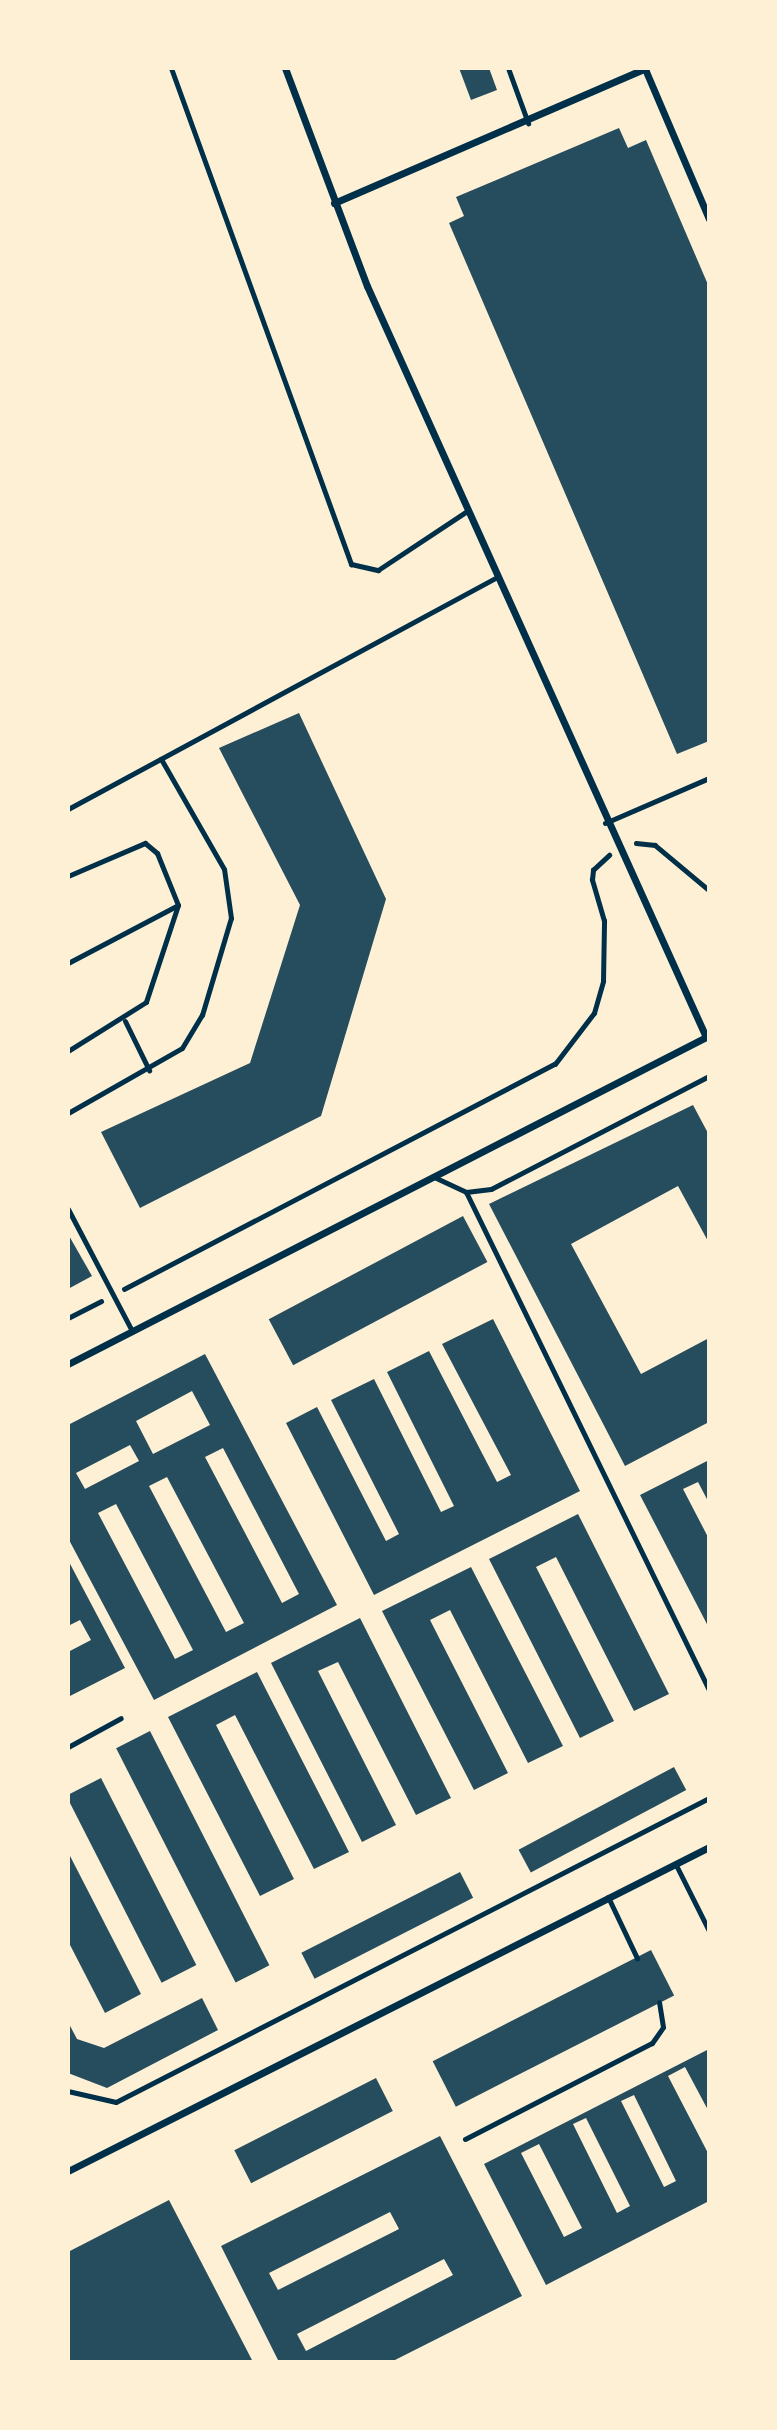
<!DOCTYPE html>
<html>
<head>
<meta charset="utf-8">
<style>
	body { margin:0 }
	#map { position:relative; width:777px; height:2430px; overflow:hidden; background:#fdf0d5; font-family:"DejaVu Sans",sans-serif }
	div>[style] { position:absolute }
	.building>* { inset:0; background:#264d5e; transform-origin:0 0 }
	.path>* { height:4.5px; margin:-2.25px; padding:0 2.25px; transform-origin:2.25px; border-radius:2.25px; background:#003049 }
	.service>* { height:5px; margin:-2.5px; padding:0 2.5px; transform-origin:2.5px; border-radius:2.5px; background:#003049 }
	.minor>* { height:7px; margin:-3.5px; padding:0 3.5px; transform-origin:3.5px; border-radius:3.5px; background:#003049 }
	span { translate:-50% -50%; white-space:nowrap; text-align:center; line-height:1.15; -webkit-text-stroke:7px #fdf0d5; paint-order:stroke }
	.frame { position:absolute; inset:0; border:70px solid #fdf0d5; pointer-events:none }
</style>
</head>
<body>
<div id="map">
	<div class="building">
		<i style="clip-path:polygon(459px 68px,489px 68px,497px 90px,471px 100px)"></i>
		<i style="clip-path:polygon(619px 128px,628px 148px,646px 140px,709px 287px,709px 741px,677px 754px,449px 223px,464px 216px,456px 197px)"></i>
		<i style="clip-path:polygon(299px 713px,386px 899px,321px 1116px,140px 1208px,101px 1132px,250px 1063px,300px 905px,219px 748px)"></i>
		<i style="clip-path:polygon(693px 1105px,709px 1135px,709px 1243px,678px 1186px,571px 1244px,641px 1374px,709px 1338px,709px 1422px,625px 1466px,489px 1204px)"></i>
		<i style="left:463px;top:1216px;width:52px;height:220px;rotate:62deg"></i>
		<i style="clip-path:polygon(68px 1234px,92px 1276px,68px 1289px)"></i>
		<i style="clip-path:polygon(493px 1319px,580px 1491px,374px 1595px,286px 1423px,317px 1407px,386px 1541px,399px 1534px,331px 1400px,374px 1379px,441px 1512px,454px 1506px,387px 1372px,429px 1351px,497px 1482px,511px 1475px,442px 1344px)"></i>
		<i style="clip-path:polygon(evenodd,205px 1354px,337px 1605px,154px 1700px,68px 1538px,68px 1425px,205px 1354px,192px 1391px,210px 1425px,153px 1454px,136px 1421px,192px 1391px,205px 1354px,130px 1445px,139px 1461px,85px 1489px,76px 1473px,130px 1445px,205px 1354px,223px 1448px,299px 1594px,282px 1603px,205px 1457px,223px 1448px,205px 1354px,167px 1477px,244px 1623px,226px 1632px,149px 1486px,167px 1477px,205px 1354px,116px 1504px,193px 1650px,175px 1659px,98px 1513px,116px 1504px)"></i>
		<i style="clip-path:polygon(709px 1460px,709px 1503px,698px 1482px,683px 1489px,709px 1539px,709px 1628px,640px 1495px)"></i>
		<i style="clip-path:polygon(578px 1514px,669px 1694px,634px 1711px,556px 1557px,536px 1567px,614px 1721px,580px 1738px,489px 1559px)"></i>
		<i style="clip-path:polygon(68px 1560px,125px 1668px,68px 1697px,68px 1652px,91px 1640px,80px 1620px,68px 1626px)"></i>
		<i style="clip-path:polygon(471px 1567px,563px 1746px,528px 1763px,450px 1610px,430px 1620px,508px 1773px,474px 1790px,382px 1611px)"></i>
		<i style="clip-path:polygon(360px 1618px,451px 1798px,416px 1815px,338px 1662px,318px 1671px,396px 1825px,362px 1842px,271px 1663px)"></i>
		<i style="clip-path:polygon(257px 1672px,349px 1852px,314px 1869px,235px 1715px,216px 1725px,294px 1879px,260px 1896px,168px 1717px)"></i>
		<i style="left:150px;top:1731px;width:263px;height:38px;rotate:63deg"></i>
		<i style="left:674px;top:1767px;width:26px;height:176px;rotate:62deg"></i>
		<i style="left:101px;top:1778px;width:210px;height:39px;rotate:63deg"></i>
		<i style="clip-path:polygon(68px 1852px,141px 1994px,105px 2013px,68px 1941px)"></i>
		<i style="left:460px;top:1872px;width:29px;height:178px;rotate:63deg"></i>
		<i style="left:651px;top:1950px;width:51px;height:245px;rotate:63deg"></i>
		<i style="clip-path:polygon(202px 1998px,218px 2030px,107px 2088px,68px 2073px,68px 2022px,77px 2039px,104px 2048px)"></i>
		<i style="clip-path:polygon(evenodd,709px 2049px,709px 2112px,685px 2067px,668px 2076px,709px 2155px,709px 2201px,546px 2285px,484px 2164px,709px 2049px,634px 2095px,676px 2181px,664px 2187px,621px 2101px,634px 2095px,709px 2049px,586px 2118px,630px 2206px,617px 2213px,573px 2124px,586px 2118px,709px 2049px,539px 2144px,582px 2228px,564px 2237px,521px 2153px,539px 2144px)"></i>
		<i style="left:376px;top:2078px;width:37px;height:159px;rotate:63deg"></i>
		<i style="clip-path:polygon(evenodd,440px 2136px,522px 2296px,391px 2362px,279px 2362px,221px 2246px,440px 2136px,390px 2212px,399px 2229px,278px 2290px,269px 2273px,390px 2212px,440px 2136px,444px 2259px,453px 2275px,306px 2351px,297px 2334px,444px 2259px)"></i>
		<i style="clip-path:polygon(169px 2200px,253px 2362px,68px 2362px,68px 2252px)"></i>
	</div>
	<div class="path">
		<i style="left:636px;top:843px;width:19px;rotate:6deg"></i>
		<i style="left:655px;top:845px;width:70px;rotate:39.8deg"></i>
		<i style="left:124px;top:1289px;width:486px;rotate:-27.6deg"></i>
		<i style="left:555px;top:1064px;width:64px;rotate:-52.6deg"></i>
		<i style="left:594px;top:1013px;width:33px;rotate:-74deg"></i>
		<i style="left:603px;top:981px;width:60px;rotate:-89deg"></i>
		<i style="left:604px;top:921px;width:43px;rotate:-106.3deg"></i>
		<i style="left:592px;top:880px;width:10px;rotate:-84deg"></i>
		<i style="left:593px;top:870px;width:22px;rotate:-43deg"></i>
		<i style="left:68px;top:1318px;width:37px;rotate:-27deg"></i>
		<i style="left:68px;top:2091px;width:49px;rotate:12.9deg"></i>
		<i style="left:116px;top:2102px;width:666px;rotate:-27.14deg"></i>
	</div>
	<div class="service">
		<i style="left:171px;top:68px;width:528px;rotate:70.05deg"></i>
		<i style="left:351px;top:564px;width:28px;rotate:13deg"></i>
		<i style="left:378px;top:570px;width:107px;rotate:-33.5deg"></i>
		<i style="left:508px;top:68px;width:59px;rotate:70deg"></i>
		<i style="left:68px;top:809px;width:486px;rotate:-28.4deg"></i>
		<i style="left:605px;top:823px;width:113px;rotate:-23.4deg"></i>
		<i style="left:68px;top:876px;width:84px;rotate:-23.2deg"></i>
		<i style="left:145px;top:843px;width:16px;rotate:40deg"></i>
		<i style="left:157px;top:853px;width:56px;rotate:68deg"></i>
		<i style="left:178px;top:905px;width:102px;rotate:108.3deg"></i>
		<i style="left:146px;top:1002px;width:92px;rotate:147.9deg"></i>
		<i style="left:68px;top:963px;width:124px;rotate:-27.8deg"></i>
		<i style="left:125px;top:1021px;width:55px;rotate:63.9deg"></i>
		<i style="left:68px;top:1113px;width:131px;rotate:-29.7deg"></i>
		<i style="left:182px;top:1048px;width:39px;rotate:-59deg"></i>
		<i style="left:202px;top:1015px;width:101px;rotate:-73.4deg"></i>
		<i style="left:231px;top:918px;width:49px;rotate:-98.1deg"></i>
		<i style="left:224px;top:869px;width:127px;rotate:-119.8deg"></i>
		<i style="left:434px;top:1177px;width:35px;rotate:25deg"></i>
		<i style="left:466px;top:1192px;width:25px;rotate:-7deg"></i>
		<i style="left:491px;top:1189px;width:246px;rotate:-27.4deg"></i>
		<i style="left:466px;top:1192px;width:554px;rotate:63.99deg"></i>
		<i style="left:68px;top:1209px;width:138px;rotate:62.3deg"></i>
		<i style="left:68px;top:1747px;width:60px;rotate:-28.7deg"></i>
		<i style="left:676px;top:1865px;width:74px;rotate:63.4deg"></i>
		<i style="left:608px;top:1897px;width:68px;rotate:64.6deg"></i>
		<i style="left:465px;top:2139px;width:210px;rotate:-27.2deg"></i>
		<i style="left:652px;top:2043px;width:19px;rotate:-55deg"></i>
		<i style="left:663px;top:2027px;width:25px;rotate:-99deg"></i>
	</div>
	<div class="minor">
		<i style="left:285px;top:68px;width:233px;rotate:69.4deg"></i>
		<i style="left:367px;top:286px;width:824px;rotate:65.71deg"></i>
		<i style="left:645px;top:69px;width:163px;rotate:66.9deg"></i>
		<i style="left:334px;top:203px;width:340px;rotate:-23.4deg"></i>
		<i style="left:68px;top:1364px;width:719px;rotate:-27.14deg"></i>
		<i style="left:68px;top:2171px;width:718px;rotate:-26.81deg"></i>
	</div>
	<div class="frame"></div>
</div>
</body>
</html>
